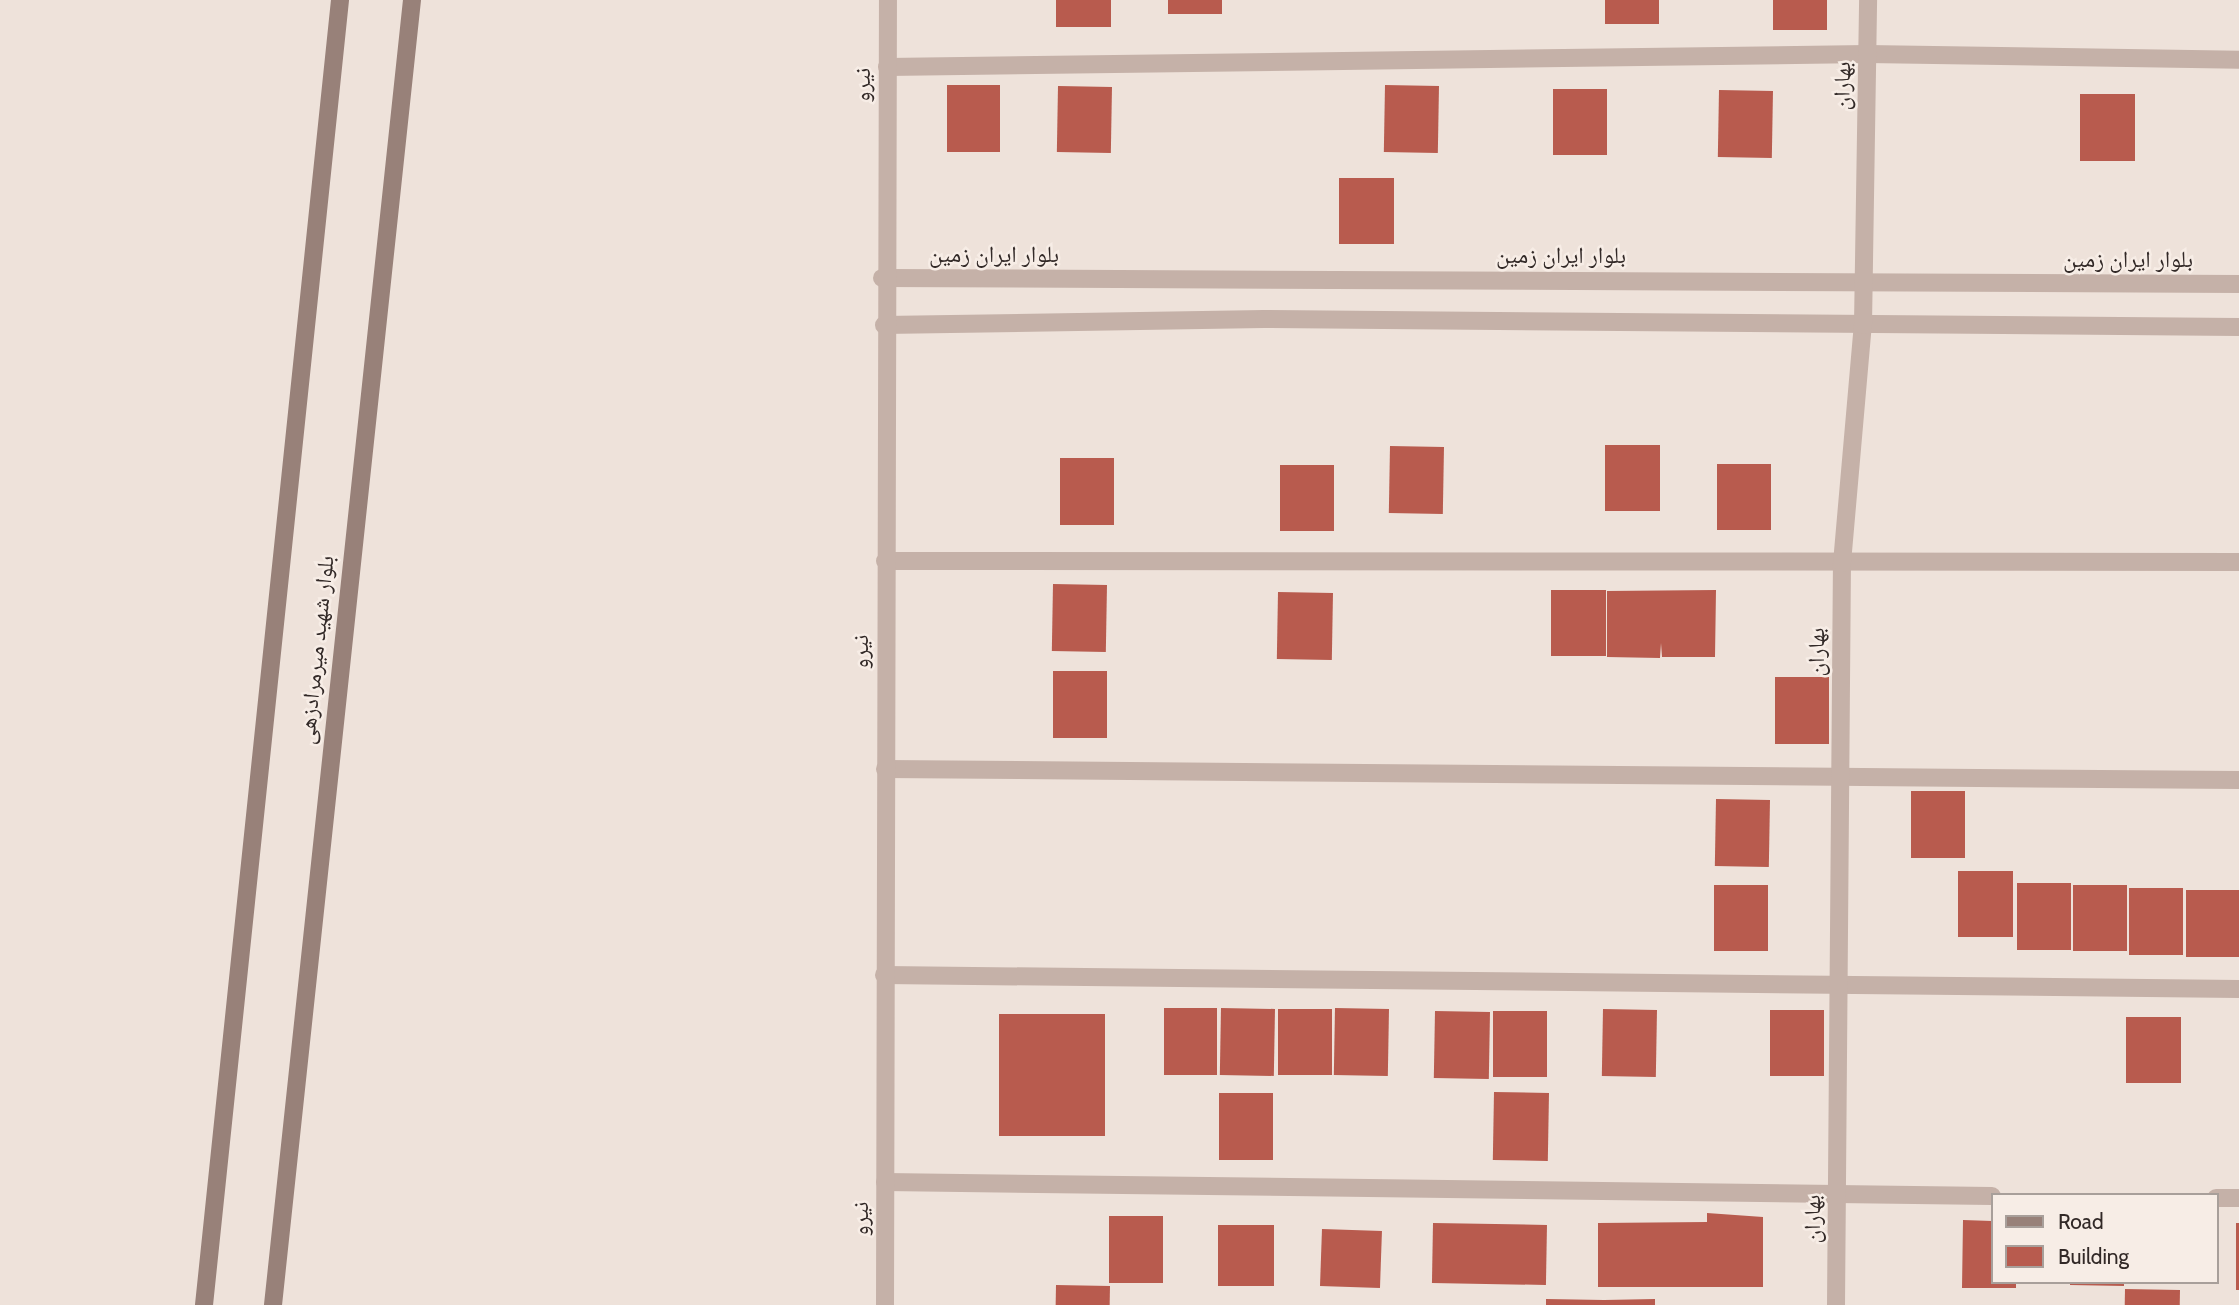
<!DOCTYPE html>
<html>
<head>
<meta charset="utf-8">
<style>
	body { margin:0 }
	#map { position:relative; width:2239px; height:1305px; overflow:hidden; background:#eee2da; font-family:Cabin,"Noto Naskh Arabic",sans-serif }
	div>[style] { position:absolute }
	.building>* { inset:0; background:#b85b4e; transform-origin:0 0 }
	.minor>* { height:18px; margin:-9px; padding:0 9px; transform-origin:9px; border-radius:9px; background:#c5b1a8 }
	.tertiary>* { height:18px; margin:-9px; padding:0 9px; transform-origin:9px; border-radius:9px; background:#c5b1a8 }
	.secondary>* { height:18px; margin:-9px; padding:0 9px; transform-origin:9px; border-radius:9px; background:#988179 }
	span { translate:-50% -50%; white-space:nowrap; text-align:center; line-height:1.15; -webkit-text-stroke:5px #f7ede6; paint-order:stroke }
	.street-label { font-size:23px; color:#322927 }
	.legend { position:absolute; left:1991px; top:1193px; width:228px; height:91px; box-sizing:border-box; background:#f7ede6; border:2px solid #a89f9a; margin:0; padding:9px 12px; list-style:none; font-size:21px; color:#322927 }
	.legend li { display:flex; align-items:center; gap:14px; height:35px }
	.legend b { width:35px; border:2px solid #a89f9a }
</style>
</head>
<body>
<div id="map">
	<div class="building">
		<i style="left:1056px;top:0;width:55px;height:27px"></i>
		<i style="left:1168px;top:0;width:54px;height:14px"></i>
		<i style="left:1605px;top:0;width:54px;height:24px"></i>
		<i style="left:1773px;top:0;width:54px;height:30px"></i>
		<i style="left:947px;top:85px;width:53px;height:67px"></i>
		<i style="left:1385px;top:85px;width:54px;height:67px;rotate:1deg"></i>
		<i style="left:1058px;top:86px;width:54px;height:66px;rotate:1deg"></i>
		<i style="left:1553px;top:89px;width:54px;height:66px"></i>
		<i style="left:1719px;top:90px;width:54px;height:67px;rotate:1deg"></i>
		<i style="left:2080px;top:94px;width:55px;height:67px"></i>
		<i style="left:1339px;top:178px;width:55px;height:66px"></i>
		<i style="left:1605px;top:445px;width:55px;height:66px"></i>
		<i style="left:1390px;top:446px;width:54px;height:67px;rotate:1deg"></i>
		<i style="left:1060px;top:458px;width:54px;height:67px"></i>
		<i style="left:1717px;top:464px;width:54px;height:66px"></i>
		<i style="left:1280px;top:465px;width:54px;height:66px"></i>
		<i style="left:1053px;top:584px;width:54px;height:67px;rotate:1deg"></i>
		<i style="left:1551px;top:590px;width:55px;height:66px"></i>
		<i style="clip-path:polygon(1716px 590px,1715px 657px,1662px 657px,1661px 643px,1660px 658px,1607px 657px,1607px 591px)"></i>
		<i style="left:1278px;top:592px;width:55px;height:67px;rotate:1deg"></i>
		<i style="left:1053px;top:671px;width:54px;height:67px"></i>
		<i style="left:1775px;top:677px;width:54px;height:67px"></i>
		<i style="left:1911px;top:791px;width:54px;height:67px"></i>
		<i style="left:1716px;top:799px;width:54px;height:67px;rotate:1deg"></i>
		<i style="left:1958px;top:871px;width:55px;height:66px"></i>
		<i style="left:2017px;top:883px;width:54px;height:67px"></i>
		<i style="left:1714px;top:885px;width:54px;height:66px"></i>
		<i style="left:2073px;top:885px;width:54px;height:66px"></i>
		<i style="left:2129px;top:888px;width:54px;height:67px"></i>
		<i style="left:2186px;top:890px;width:53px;height:67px"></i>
		<i style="left:1164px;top:1008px;width:53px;height:67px"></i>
		<i style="left:1221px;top:1008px;width:54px;height:67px;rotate:1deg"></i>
		<i style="left:1335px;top:1008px;width:54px;height:67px;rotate:1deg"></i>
		<i style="left:1278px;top:1009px;width:54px;height:66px"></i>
		<i style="left:1603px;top:1009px;width:54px;height:67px;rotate:1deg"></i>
		<i style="left:1770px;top:1010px;width:54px;height:66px"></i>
		<i style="left:1435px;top:1011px;width:55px;height:67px;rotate:1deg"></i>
		<i style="left:1493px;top:1011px;width:54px;height:66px"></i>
		<i style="left:1105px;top:1014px;width:122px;height:106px;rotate:90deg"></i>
		<i style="left:2126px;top:1017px;width:55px;height:66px"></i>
		<i style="left:1494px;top:1092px;width:55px;height:68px;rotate:1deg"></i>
		<i style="left:1219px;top:1093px;width:54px;height:67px"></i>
		<i style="clip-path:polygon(1707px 1213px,1763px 1217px,1763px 1287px,1598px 1287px,1598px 1223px,1707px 1222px)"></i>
		<i style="left:1109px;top:1216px;width:54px;height:67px"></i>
		<i style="clip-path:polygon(1963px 1220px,1992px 1221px,1992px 1282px,2016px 1282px,2016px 1288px,1962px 1288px)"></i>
		<i style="left:1433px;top:1223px;width:114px;height:60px;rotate:1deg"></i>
		<i style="left:2236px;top:1223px;width:3px;height:67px"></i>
		<i style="left:1274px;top:1225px;width:61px;height:56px;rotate:90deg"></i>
		<i style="left:1322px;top:1229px;width:60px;height:57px;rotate:2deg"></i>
		<i style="clip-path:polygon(2070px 1282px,2124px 1282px,2124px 1286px,2070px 1285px)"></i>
		<i style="left:1056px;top:1285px;width:54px;height:20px;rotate:1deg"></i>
		<i style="left:2125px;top:1289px;width:55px;height:16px;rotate:1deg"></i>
		<i style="clip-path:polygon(1546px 1299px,1604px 1300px,1655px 1299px,1655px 1305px,1546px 1305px)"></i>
	</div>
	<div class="minor">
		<i style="left:887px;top:67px;width:980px;rotate:-0.76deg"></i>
		<i style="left:1867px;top:54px;width:372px;rotate:0.9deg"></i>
		<i style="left:885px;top:561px;width:1354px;rotate:0.04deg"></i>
		<i style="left:885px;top:769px;width:1354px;rotate:0.47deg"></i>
		<i style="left:884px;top:975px;width:1355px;rotate:0.59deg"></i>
		<i style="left:885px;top:1182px;width:1107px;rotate:0.72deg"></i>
		<i style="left:2216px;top:1198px;width:23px"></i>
	</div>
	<div class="tertiary">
		<i style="left:882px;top:278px;width:1357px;rotate:0.25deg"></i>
		<i style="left:884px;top:325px;width:380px;rotate:-0.9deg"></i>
		<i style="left:1264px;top:319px;width:975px;rotate:0.47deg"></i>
		<i style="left:885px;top:1305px;width:1305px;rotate:-89.87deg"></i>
		<i style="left:1836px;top:1305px;width:742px;rotate:-89.54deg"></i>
		<i style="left:1842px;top:563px;width:239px;rotate:-85deg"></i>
		<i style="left:1863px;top:325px;width:325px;rotate:-89.1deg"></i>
	</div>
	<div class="secondary">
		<i style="left:204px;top:1305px;width:1312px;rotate:-84.05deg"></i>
		<i style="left:273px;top:1305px;width:1312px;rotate:-83.92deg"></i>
	</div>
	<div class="street-label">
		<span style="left:862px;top:85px;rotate:-89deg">نیرو</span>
		<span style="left:1842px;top:86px;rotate:-89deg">بهاران</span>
		<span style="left:994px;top:254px">بلوار ایران زمین</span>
		<span style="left:1561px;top:255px">بلوار ایران زمین</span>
		<span style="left:2128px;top:259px">بلوار ایران زمین</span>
		<span style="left:316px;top:650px;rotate:-84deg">بلوار شهید میرمرادزهی</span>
		<span style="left:860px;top:652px;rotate:-90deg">نیرو</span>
		<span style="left:1816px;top:652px;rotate:-90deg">بهاران</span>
		<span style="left:860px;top:1219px;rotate:-90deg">نیرو</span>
		<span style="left:1812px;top:1219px;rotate:-90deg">بهاران</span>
	</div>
	<ul class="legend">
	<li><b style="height:9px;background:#988179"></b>Road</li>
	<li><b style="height:19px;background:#b85b4e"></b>Building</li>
	</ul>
</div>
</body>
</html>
